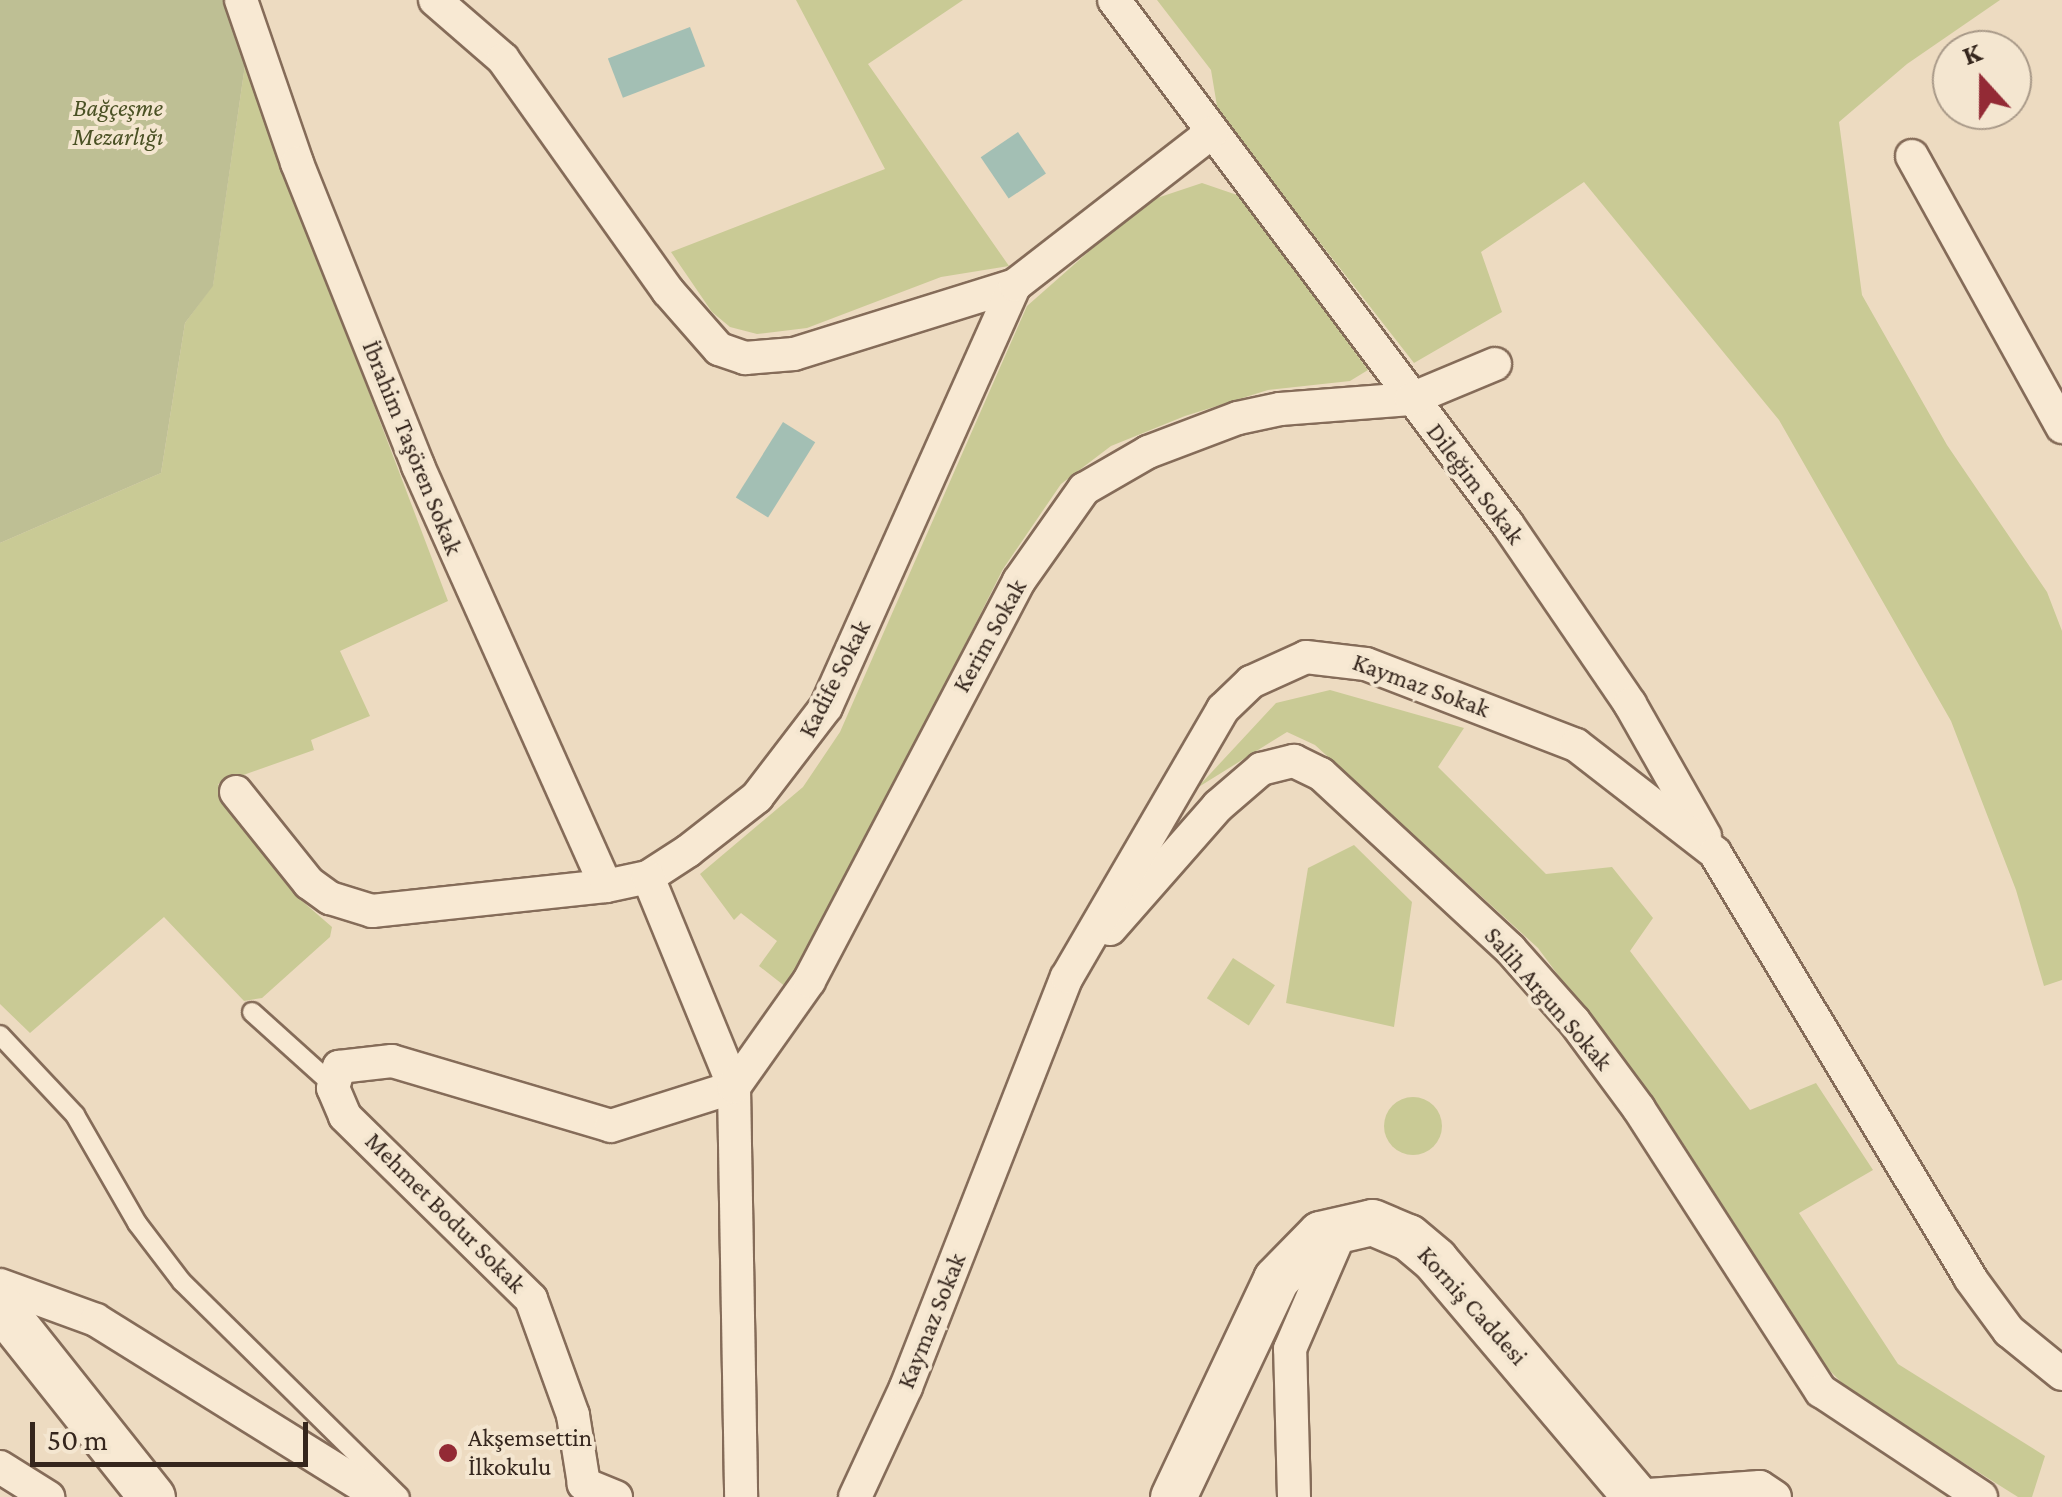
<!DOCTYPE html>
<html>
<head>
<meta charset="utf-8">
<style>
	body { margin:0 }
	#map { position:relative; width:2062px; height:1497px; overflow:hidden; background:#eddbc1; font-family:"Crimson Pro",serif }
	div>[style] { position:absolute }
	.green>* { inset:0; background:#c9ca95; transform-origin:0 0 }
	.round { border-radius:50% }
	.cemetery>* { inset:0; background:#bebf94 }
	.water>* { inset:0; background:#a3bfb4; transform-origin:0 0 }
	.roads { filter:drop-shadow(2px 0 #856c59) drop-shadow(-2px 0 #856c59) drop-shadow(0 2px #856c59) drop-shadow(0 -2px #856c59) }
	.lane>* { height:18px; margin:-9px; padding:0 9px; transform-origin:9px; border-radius:9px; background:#f8e9d3 }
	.street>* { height:32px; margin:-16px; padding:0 16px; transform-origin:16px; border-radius:16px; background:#f8e9d3 }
	.secondary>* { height:45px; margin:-22.5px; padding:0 22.5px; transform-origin:22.5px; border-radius:22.5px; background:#f8e9d3 }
	.dots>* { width:28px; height:28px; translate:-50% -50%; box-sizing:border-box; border:5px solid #f4e6d0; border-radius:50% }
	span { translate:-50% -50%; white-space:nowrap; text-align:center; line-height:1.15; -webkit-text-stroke:8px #f4e6d0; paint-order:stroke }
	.park-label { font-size:25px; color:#4a5124; font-style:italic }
	.street-label { font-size:25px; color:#35261d }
	.poi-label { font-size:25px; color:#35261d }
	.left { translate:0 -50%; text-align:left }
	.north { position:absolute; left:1932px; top:30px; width:100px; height:100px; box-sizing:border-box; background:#f4e6d0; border:2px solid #a89988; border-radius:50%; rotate:339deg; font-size:28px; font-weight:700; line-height:40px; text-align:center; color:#35261d }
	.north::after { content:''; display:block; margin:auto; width:35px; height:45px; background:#932a35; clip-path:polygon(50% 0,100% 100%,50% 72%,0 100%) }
	.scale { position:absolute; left:30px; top:1422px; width:278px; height:45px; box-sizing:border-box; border:5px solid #35261d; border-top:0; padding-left:12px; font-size:30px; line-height:35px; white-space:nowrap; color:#35261d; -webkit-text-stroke:8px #f4e6d0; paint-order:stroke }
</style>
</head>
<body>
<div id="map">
	<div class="green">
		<i style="clip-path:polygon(796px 0,963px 0,868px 64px,1009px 266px,941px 277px,807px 328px,757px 334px,730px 327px,712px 312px,671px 252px,885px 169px)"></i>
		<i style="clip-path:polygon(1157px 0,2000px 0,1907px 64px,1839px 122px,1862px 295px,1947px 445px,2047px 592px,2062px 631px,2062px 980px,2044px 986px,2016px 890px,1951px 721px,1779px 420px,1584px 182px,1481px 252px,1502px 312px,1414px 363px,1218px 112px,1211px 70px)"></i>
		<i style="clip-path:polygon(245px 65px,448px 601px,340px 651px,370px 716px,311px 740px,314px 750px,218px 784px,239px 824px,294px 894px,332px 927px,330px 937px,262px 998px,244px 1001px,164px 917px,30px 1033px,0 1004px,0 543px,161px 473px,185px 323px,213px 285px)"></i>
		<i style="clip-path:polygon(1202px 183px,1240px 196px,1368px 370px,1350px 381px,1268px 390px,1185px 416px,1111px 446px,1061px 484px,1003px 569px,791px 991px,759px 966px,777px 941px,741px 913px,734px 920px,700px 874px,803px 787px,840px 732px,1027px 306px,1145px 202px)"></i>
		<i style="clip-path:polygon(1330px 690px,1464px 728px,1438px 767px,1546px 874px,1612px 867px,1653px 918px,1630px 951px,1750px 1110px,1816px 1083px,1873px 1170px,1799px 1213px,1898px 1364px,2045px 1456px,2032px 1497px,2018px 1497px,1852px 1393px,1820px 1361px,1682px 1142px,1538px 948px,1315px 745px,1287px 732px,1197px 788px,1276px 703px)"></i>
		<i style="clip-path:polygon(1354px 845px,1412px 902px,1394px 1027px,1286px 1003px,1308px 868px)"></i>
		<i style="left:1233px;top:958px;width:50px;height:48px;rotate:33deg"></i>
		<i class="round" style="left:1384px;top:1097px;width:58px;height:58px"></i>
	</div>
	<div class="cemetery">
		<i style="clip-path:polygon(0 0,229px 0,245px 65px,213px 286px,185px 323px,161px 473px,0 543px)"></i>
	</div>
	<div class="water">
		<i style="left:690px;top:27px;width:42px;height:88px;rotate:69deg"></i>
		<i style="left:1018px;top:132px;width:50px;height:45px;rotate:56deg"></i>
		<i style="left:783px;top:422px;width:38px;height:89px;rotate:32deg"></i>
	</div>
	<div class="roads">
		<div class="lane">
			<i style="left:252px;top:1012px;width:109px;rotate:42deg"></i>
			<i style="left:0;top:1035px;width:110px;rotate:46.8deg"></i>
			<i style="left:75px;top:1115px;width:125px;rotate:60.1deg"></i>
			<i style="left:137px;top:1223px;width:74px;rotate:52.7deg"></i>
			<i style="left:182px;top:1282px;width:306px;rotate:44.6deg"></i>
		</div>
		<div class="street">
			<i style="left:241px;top:0;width:172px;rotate:71deg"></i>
			<i style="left:297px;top:163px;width:326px;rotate:68.2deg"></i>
			<i style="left:418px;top:466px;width:460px;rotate:65.9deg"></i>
			<i style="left:435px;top:0;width:90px;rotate:40.9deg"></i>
			<i style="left:503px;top:59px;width:285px;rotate:54.6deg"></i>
			<i style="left:668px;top:291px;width:77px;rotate:48.7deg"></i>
			<i style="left:719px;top:349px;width:28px;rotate:19deg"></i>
			<i style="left:745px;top:358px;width:49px;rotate:-4.7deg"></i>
			<i style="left:794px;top:354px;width:232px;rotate:-17.3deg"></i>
			<i style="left:1114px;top:0;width:656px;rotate:53.11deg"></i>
			<i style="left:1508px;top:525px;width:217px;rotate:55.7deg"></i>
			<i style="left:1630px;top:704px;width:152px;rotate:60.4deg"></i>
			<i style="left:1912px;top:156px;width:310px;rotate:61deg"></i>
			<i style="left:236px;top:792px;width:117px;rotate:51.3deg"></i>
			<i style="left:309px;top:883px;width:26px;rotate:36deg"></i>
			<i style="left:330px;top:898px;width:44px;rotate:17.2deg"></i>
			<i style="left:372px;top:911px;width:235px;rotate:-6.1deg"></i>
			<i style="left:606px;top:886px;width:43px;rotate:-12.1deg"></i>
			<i style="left:648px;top:877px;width:48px;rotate:-33deg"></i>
			<i style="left:688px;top:851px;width:88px;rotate:-38deg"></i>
			<i style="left:757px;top:797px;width:113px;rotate:-52.5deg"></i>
			<i style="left:826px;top:707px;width:462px;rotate:-65.9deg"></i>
			<i style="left:1015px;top:285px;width:249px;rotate:-37.8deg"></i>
			<i style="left:648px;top:877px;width:227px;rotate:67.7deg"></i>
			<i style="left:734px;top:1087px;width:410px;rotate:89deg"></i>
			<i style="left:1110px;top:929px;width:164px;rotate:-48.7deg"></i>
			<i style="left:1218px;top:806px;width:57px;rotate:-40.7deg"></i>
			<i style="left:1261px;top:769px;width:34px;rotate:-14deg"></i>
			<i style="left:1294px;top:761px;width:30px;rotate:26deg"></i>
			<i style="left:1321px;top:774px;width:258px;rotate:42.8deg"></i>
			<i style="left:1510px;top:949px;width:96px;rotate:48.4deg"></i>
			<i style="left:1574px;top:1021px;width:109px;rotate:53.5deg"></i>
			<i style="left:1639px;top:1109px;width:336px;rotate:57.2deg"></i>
			<i style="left:1821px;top:1391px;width:192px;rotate:33.5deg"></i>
			<i style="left:0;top:1285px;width:102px;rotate:20deg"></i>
			<i style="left:96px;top:1320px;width:335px;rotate:31.9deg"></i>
			<i style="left:0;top:1467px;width:57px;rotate:32deg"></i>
			<i style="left:1635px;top:1496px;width:125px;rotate:-4.1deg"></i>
			<i style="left:1760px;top:1487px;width:18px;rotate:34deg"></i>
			<i style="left:616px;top:1497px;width:35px;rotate:-158deg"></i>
			<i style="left:584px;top:1484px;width:70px;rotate:-99.1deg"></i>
			<i style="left:573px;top:1415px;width:123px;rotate:-109.9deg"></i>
			<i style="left:531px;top:1299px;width:261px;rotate:-135.5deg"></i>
			<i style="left:345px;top:1116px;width:30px;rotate:-113deg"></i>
			<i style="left:333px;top:1088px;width:22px;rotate:-74deg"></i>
			<i style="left:339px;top:1067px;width:53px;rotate:-6.5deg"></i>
			<i style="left:392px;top:1061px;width:228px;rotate:16.5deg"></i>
			<i style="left:611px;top:1126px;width:129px;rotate:-17.6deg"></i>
			<i style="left:734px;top:1087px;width:130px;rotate:-54.7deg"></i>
			<i style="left:809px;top:981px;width:452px;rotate:-62.3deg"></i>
			<i style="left:1019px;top:581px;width:113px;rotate:-54.8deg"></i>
			<i style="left:1084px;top:489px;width:74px;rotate:-30deg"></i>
			<i style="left:1148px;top:452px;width:96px;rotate:-20.7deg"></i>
			<i style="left:1238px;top:418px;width:43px;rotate:-12.1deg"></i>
			<i style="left:1280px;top:409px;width:131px;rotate:-4.4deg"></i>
			<i style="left:1411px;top:399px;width:91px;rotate:-22.6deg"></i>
			<i style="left:855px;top:1497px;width:121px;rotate:-65.1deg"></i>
			<i style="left:906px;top:1387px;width:440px;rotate:-68.6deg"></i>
			<i style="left:1067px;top:977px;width:310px;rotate:-59.8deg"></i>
			<i style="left:1223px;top:709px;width:39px;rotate:-44deg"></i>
			<i style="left:1251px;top:682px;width:60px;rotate:-24.4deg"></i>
			<i style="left:1306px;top:657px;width:60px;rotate:6.7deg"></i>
			<i style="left:1366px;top:664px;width:225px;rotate:21.1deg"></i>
			<i style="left:1576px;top:745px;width:176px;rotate:37.8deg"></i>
			<i style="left:1715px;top:853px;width:496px;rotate:59deg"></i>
			<i style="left:1970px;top:1278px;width:66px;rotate:53.7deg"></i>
			<i style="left:2009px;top:1331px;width:68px;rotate:39.1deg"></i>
			<i style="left:1294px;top:1497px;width:148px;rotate:-91.5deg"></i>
			<i style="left:1290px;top:1349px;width:136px;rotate:-66.6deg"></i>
		</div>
		<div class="secondary">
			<i style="left:0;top:1306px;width:244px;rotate:51.5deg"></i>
			<i style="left:1173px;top:1497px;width:241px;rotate:-64.7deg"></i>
			<i style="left:1276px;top:1279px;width:63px;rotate:-45.6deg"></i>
			<i style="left:1320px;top:1234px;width:53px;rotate:-13deg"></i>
			<i style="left:1372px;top:1222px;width:39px;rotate:23deg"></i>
			<i style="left:1408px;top:1237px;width:35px;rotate:40deg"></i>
			<i style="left:1435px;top:1260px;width:311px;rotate:49.7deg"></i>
		</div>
	</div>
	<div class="dots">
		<i style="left:448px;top:1453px;background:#932a35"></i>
	</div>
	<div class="park-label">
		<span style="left:118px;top:123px">Bağçeşme<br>Mezarlığı</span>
	</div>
	<div class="street-label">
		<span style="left:412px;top:448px;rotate:68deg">İbrahim Taşören Sokak</span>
		<span style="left:1475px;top:484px;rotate:53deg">Dileğim Sokak</span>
		<span style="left:990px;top:636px;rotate:-61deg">Kerim Sokak</span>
		<span style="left:835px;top:679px;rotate:-63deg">Kadife Sokak</span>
		<span style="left:1421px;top:686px;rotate:20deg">Kaymaz Sokak</span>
		<span style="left:1548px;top:999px;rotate:49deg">Salih Argun Sokak</span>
		<span style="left:445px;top:1213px;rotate:45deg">Mehmet Bodur Sokak</span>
		<span style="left:1472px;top:1306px;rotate:48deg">Korniş Caddesi</span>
		<span style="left:932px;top:1321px;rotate:-68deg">Kaymaz Sokak</span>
	</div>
	<div class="poi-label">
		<span class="left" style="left:468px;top:1453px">Akşemsettin<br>İlkokulu</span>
	</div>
	<div class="north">K</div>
	<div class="scale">50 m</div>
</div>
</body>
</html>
